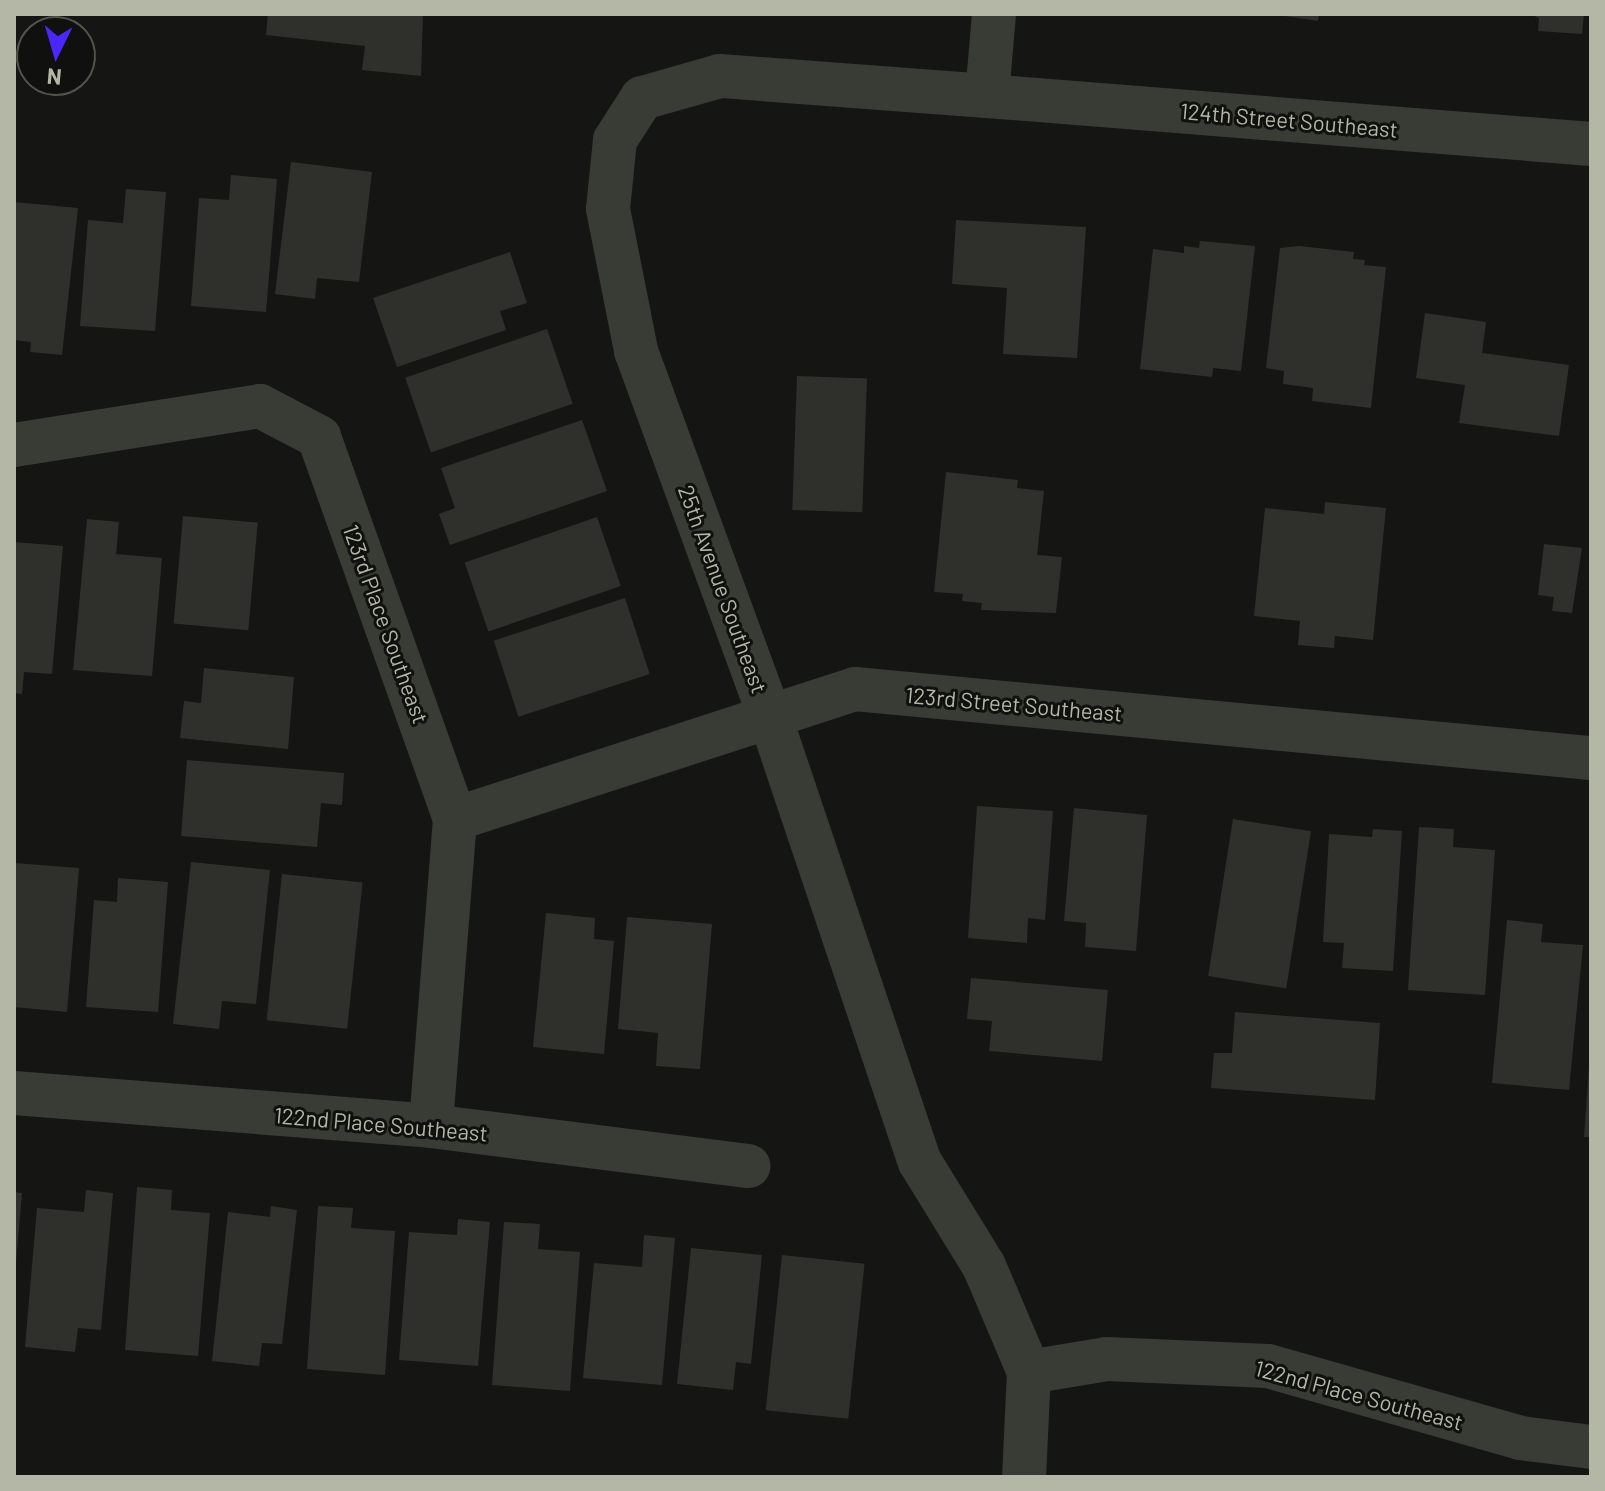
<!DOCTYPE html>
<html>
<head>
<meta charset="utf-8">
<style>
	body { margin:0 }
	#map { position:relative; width:1605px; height:1491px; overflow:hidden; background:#151614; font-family:Barlow,sans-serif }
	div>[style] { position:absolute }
	.building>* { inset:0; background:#2f302c; transform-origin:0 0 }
	.minor>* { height:44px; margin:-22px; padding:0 22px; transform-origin:22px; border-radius:22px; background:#393b35 }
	span { translate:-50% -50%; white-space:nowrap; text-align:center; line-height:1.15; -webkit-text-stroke:6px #10110f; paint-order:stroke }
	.street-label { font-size:22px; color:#b4b7a5 }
	.frame { position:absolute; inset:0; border:16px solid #b4b7a5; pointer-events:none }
	.north { position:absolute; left:16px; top:16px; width:80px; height:80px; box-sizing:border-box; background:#10110f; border:2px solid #52534b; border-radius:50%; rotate:185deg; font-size:22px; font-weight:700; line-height:32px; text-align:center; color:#b4b7a5 }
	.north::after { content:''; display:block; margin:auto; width:28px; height:36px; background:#4c27fc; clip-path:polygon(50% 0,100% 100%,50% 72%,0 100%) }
</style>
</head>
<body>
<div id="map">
	<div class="building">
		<i style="clip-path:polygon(268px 14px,423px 14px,421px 76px,362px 70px,365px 46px,266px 35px)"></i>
		<i style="clip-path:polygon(1272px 14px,1319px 14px,1318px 21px)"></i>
		<i style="clip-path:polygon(1530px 14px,1584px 14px,1582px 34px,1538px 31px,1539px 18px)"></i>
		<i style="clip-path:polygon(291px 162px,372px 172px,359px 282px,317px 278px,315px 299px,275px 294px)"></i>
		<i style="clip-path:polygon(231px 175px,277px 179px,266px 312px,191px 306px,199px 198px,229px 200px)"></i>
		<i style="clip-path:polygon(126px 189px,166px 192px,155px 331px,80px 326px,88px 220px,123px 223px)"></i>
		<i style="clip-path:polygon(14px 202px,78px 208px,62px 355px,30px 352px,31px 342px,14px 340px)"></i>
		<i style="clip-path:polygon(956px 220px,1086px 227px,1077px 358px,1003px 354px,1007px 288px,952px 284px)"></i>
		<i style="clip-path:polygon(1200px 241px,1255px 246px,1241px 371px,1213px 368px,1212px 377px,1140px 369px,1153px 249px,1184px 253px,1184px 246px,1199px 248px)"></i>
		<i style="clip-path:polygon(1299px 246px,1354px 252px,1353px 259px,1365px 260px,1364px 265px,1386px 267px,1371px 408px,1312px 401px,1313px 388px,1283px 384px,1284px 371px,1266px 368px,1280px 248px)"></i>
		<i style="clip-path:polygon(510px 252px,527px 303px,500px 311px,506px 330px,397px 367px,373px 298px)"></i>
		<i style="clip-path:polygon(1425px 313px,1486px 322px,1482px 353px,1569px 365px,1559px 436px,1459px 423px,1465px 385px,1416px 378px)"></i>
		<i style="left:547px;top:329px;width:79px;height:150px;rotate:71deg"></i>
		<i style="left:797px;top:376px;width:70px;height:134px;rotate:2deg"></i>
		<i style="clip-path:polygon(582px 420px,607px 491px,450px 545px,439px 514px,455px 508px,441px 468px)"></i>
		<i style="clip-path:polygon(946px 472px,1018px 480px,1017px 488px,1044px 491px,1037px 555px,1062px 557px,1056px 613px,981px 610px,982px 603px,962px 601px,963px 594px,934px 592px)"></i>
		<i style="clip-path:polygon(1325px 502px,1386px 508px,1373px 640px,1335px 636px,1334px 648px,1298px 645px,1300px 621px,1254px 616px,1265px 508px,1324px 514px)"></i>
		<i style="left:183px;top:516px;width:75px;height:108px;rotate:5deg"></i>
		<i style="left:597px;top:517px;width:73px;height:140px;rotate:71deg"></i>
		<i style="clip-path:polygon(87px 519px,119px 522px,116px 554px,162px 558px,152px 676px,73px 670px)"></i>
		<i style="clip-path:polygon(14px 542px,63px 546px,52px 674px,24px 672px,22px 694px,14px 693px)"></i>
		<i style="clip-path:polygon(1544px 544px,1582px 548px,1572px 613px,1552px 611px,1554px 597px,1538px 595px)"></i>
		<i style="left:625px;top:598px;width:80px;height:138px;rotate:72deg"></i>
		<i style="clip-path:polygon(204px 668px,294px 677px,288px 749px,180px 738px,184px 701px,201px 703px)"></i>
		<i style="clip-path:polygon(187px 760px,344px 773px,342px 805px,321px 803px,317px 847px,181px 836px)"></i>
		<i style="clip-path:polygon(977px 806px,1053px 811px,1045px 920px,1028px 918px,1027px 943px,968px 938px)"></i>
		<i style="clip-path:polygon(1074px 808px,1147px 815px,1136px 951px,1085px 947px,1086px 923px,1064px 921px)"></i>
		<i style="left:1233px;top:819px;width:79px;height:159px;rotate:9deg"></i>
		<i style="clip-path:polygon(1419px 827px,1454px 829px,1453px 847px,1495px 850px,1485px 995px,1408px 990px)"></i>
		<i style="clip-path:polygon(1373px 829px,1402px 831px,1393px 971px,1342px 968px,1344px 943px,1323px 942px,1329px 834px,1372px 837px)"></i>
		<i style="clip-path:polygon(191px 862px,270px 870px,256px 1004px,222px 1001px,219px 1029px,173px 1024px)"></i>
		<i style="clip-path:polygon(14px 863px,79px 868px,67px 1012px,14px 1007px)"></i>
		<i style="left:282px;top:874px;width:81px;height:147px;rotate:6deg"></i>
		<i style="clip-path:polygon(118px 878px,168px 882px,158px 1012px,86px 1007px,94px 900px,117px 902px)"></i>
		<i style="clip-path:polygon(546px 913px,595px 918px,594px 939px,614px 941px,604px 1054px,533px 1047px)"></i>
		<i style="clip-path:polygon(627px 917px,712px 924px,700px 1069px,656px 1066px,658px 1033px,618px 1029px)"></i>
		<i style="clip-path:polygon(1507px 920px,1543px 924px,1541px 942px,1583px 945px,1569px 1090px,1492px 1083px)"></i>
		<i style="clip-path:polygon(971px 978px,1108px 990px,1102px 1061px,989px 1051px,992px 1021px,967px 1019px)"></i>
		<i style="clip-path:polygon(1235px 1012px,1380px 1023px,1375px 1100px,1211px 1088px,1214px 1053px,1232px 1053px)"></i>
		<i style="clip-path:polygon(1589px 1067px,1591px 1067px,1591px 1137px,1584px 1137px)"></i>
		<i style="clip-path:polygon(137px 1187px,172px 1190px,171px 1210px,210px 1213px,198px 1356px,125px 1350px)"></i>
		<i style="clip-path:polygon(86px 1190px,113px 1193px,101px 1330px,78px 1328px,75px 1352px,25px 1347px,37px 1208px,84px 1212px)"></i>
		<i style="clip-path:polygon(14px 1192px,22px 1193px,16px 1262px,14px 1262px)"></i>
		<i style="clip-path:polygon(271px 1206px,297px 1210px,282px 1344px,262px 1343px,259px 1366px,212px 1361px,228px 1212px,270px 1217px)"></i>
		<i style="clip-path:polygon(318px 1206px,353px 1208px,351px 1228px,395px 1231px,385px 1375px,307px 1369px)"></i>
		<i style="clip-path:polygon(458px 1219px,490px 1222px,478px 1366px,399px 1360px,409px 1232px,457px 1235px)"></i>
		<i style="clip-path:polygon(504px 1222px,540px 1224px,538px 1249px,580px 1252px,570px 1391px,492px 1385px)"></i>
		<i style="clip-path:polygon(644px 1235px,675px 1238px,662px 1385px,583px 1378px,594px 1263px,642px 1267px)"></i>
		<i style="clip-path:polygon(691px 1248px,762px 1255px,751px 1364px,736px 1362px,733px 1390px,677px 1384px)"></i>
		<i style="left:782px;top:1255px;width:83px;height:156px;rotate:6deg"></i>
	</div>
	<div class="minor">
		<i style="left:994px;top:14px;width:82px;rotate:94.9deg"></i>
		<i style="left:987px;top:96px;width:268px;rotate:-175.7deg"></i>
		<i style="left:720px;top:76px;width:81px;rotate:164.2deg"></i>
		<i style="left:642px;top:98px;width:50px;rotate:122.7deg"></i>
		<i style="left:615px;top:140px;width:69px;rotate:95.8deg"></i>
		<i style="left:608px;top:209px;width:145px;rotate:78.8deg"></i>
		<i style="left:636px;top:351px;width:393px;rotate:69.9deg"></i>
		<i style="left:771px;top:720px;width:466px;rotate:71.4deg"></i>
		<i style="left:920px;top:1162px;width:122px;rotate:58.4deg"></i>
		<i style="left:984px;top:1266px;width:115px;rotate:67deg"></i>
		<i style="left:1029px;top:1372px;width:105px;rotate:92.7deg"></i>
		<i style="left:987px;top:96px;width:606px;rotate:4.54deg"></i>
		<i style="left:14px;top:445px;width:249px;rotate:-9deg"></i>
		<i style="left:260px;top:406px;width:67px;rotate:27.7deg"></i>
		<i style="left:319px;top:437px;width:405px;rotate:70.4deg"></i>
		<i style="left:455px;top:819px;width:308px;rotate:94.5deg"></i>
		<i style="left:455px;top:819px;width:421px;rotate:-18deg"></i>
		<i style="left:855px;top:689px;width:739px;rotate:5.36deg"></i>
		<i style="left:14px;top:1093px;width:418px;rotate:4.5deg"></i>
		<i style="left:431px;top:1126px;width:320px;rotate:7.2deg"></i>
		<i style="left:1029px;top:1372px;width:79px;rotate:-9.5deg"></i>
		<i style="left:1107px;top:1359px;width:161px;rotate:2.5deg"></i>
		<i style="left:1268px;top:1366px;width:262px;rotate:15.9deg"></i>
		<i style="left:1520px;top:1438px;width:72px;rotate:7.2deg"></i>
	</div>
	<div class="street-label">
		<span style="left:1289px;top:120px;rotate:5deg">124th Street Southeast</span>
		<span style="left:723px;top:589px;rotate:70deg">25th Avenue Southeast</span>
		<span style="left:386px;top:624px;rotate:70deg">123rd Place Southeast</span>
		<span style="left:1014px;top:704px;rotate:5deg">123rd Street Southeast</span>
		<span style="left:381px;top:1124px;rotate:5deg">122nd Place Southeast</span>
		<span style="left:1359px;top:1395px;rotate:15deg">122nd Place Southeast</span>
	</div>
	<div class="frame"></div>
	<div class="north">N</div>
</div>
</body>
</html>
